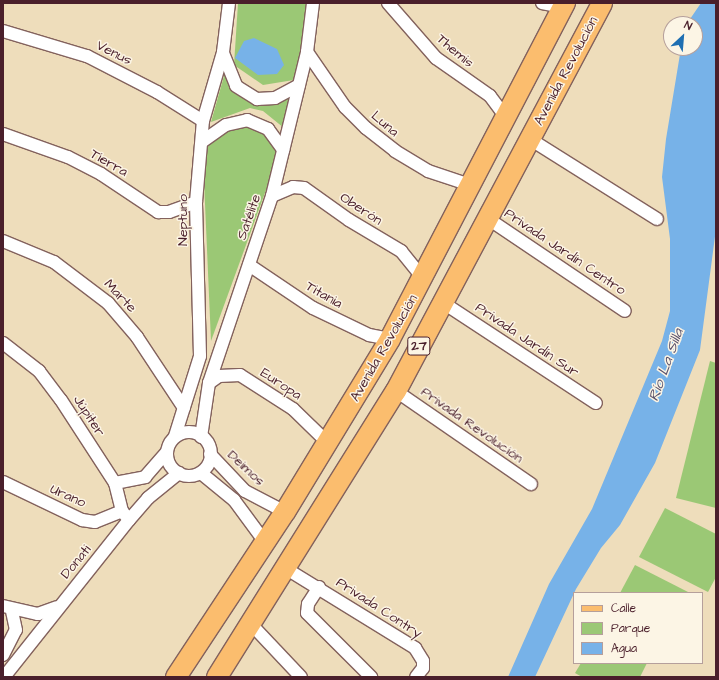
<!DOCTYPE html>
<html>
<head>
<meta charset="utf-8">
<style>
	body { margin:0 }
	#map { position:relative; width:719px; height:680px; overflow:hidden; background:#edb; font-family:"Architects Daughter",sans-serif }
	div>[style] { position:absolute }
	.green>* { inset:0; background:#9bc875 }
	.water>* { inset:0; background:#77b2e8 }
	.roads { filter:drop-shadow(1px 0 #83625d) drop-shadow(-1px 0 #83625d) drop-shadow(0 1px #83625d) drop-shadow(0 -1px #83625d) }
	.street>* { height:12px; margin:-6px; padding:0 6px; transform-origin:6px; border-radius:6px; background:#fff }
	.street>.ring { margin:-6px; padding:0; box-sizing:content-box; background:none; border:12px solid #fff; border-radius:50% }
	.primary>* { height:20px; margin:-10px; padding:0 10px; transform-origin:10px; border-radius:10px; background:#fbbd6e }
	span { translate:-50% -50%; white-space:nowrap; text-align:center; line-height:1.15; -webkit-text-stroke:3px #fcf5e5; paint-order:stroke }
	.shield-label span { padding:1px 3px; background:#fcf5e5; border:1px solid; border-radius:3px; -webkit-text-stroke-width:0 }
	.shield-label { font-size:13px; color:#4a1f2b; font-weight:700 }
	.street-label { font-size:14px; color:#4a1f2b }
	.water-label { font-size:15px; color:#5a526d; font-style:italic }
	.frame { position:absolute; inset:0; border:4px solid #4a1f2b; pointer-events:none }
	.legend { position:absolute; left:573px; top:592px; width:130px; height:72px; box-sizing:border-box; background:#fcf5e5; border:1px solid #b59f9b; margin:0; padding:5px 7px; list-style:none; font-size:12px; color:#4a1f2b }
	.legend li { display:flex; align-items:center; gap:8px; height:20px }
	.legend b { width:20px; border:1px solid #b59f9b }
	.north { position:absolute; left:663px; top:16px; width:40px; height:40px; box-sizing:border-box; background:#fcf5e5; border:1px solid #b59f9b; border-radius:50%; rotate:26deg; font-size:11px; font-weight:700; line-height:16px; text-align:center; color:#4a1f2b }
	.north::after { content:''; display:block; margin:auto; width:14px; height:18px; background:#1f6fb2; clip-path:polygon(50% 0,100% 100%,50% 72%,0 100%) }
</style>
</head>
<body>
<div id="map">
	<div class="green">
		<i style="clip-path:polygon(238px 3px,309px 3px,300px 79px,263px 85px,234px 65px)"></i>
		<i style="clip-path:polygon(226px 69px,237px 83px,260px 95px,294px 86px,284px 128px,263px 111px,250px 108px,211px 122px)"></i>
		<i style="clip-path:polygon(248px 118px,281px 149px,211px 341px,202px 135px)"></i>
		<i style="clip-path:polygon(710px 361px,716px 363px,716px 508px,676px 498px)"></i>
		<i style="clip-path:polygon(665px 508px,716px 534px,716px 577px,708px 592px,639px 557px)"></i>
		<i style="clip-path:polygon(635px 565px,690px 593px,620px 593px)"></i>
		<i style="clip-path:polygon(581px 663px,647px 663px,640px 677px,582px 677px,575px 673px)"></i>
	</div>
	<div class="water">
		<i style="clip-path:polygon(701px 3px,716px 3px,716px 229px,700px 350px,655px 463px,620px 525px,601px 548px,576px 589px,535px 677px,508px 677px,549px 584px,592px 509px,662px 341px,670px 311px,670px 239px,662px 177px,666px 139px,681px 48px,695px 48px,695px 24px,688px 22px)"></i>
		<i style="clip-path:polygon(254px 38px,277px 49px,284px 65px,277px 74px,258px 75px,235px 58px,244px 41px)"></i>
	</div>
	<div class="roads">
		<div class="street">
			<i style="left:388px;top:3px;width:73px;rotate:48.9deg"></i>
			<i style="left:436px;top:58px;width:66px;rotate:35.1deg"></i>
			<i style="left:490px;top:96px;width:26px;rotate:53deg"></i>
			<i style="left:542px;top:3px;width:21px;rotate:11deg"></i>
			<i style="left:3px;top:31px;width:88px;rotate:16.6deg"></i>
			<i style="left:87px;top:56px;width:79px;rotate:27.2deg"></i>
			<i style="left:157px;top:92px;width:54px;rotate:32.2deg"></i>
			<i style="left:307px;top:52px;width:67px;rotate:55.4deg"></i>
			<i style="left:345px;top:107px;width:30px;rotate:45deg"></i>
			<i style="left:366px;top:128px;width:37px;rotate:38deg"></i>
			<i style="left:395px;top:151px;width:39px;rotate:31deg"></i>
			<i style="left:428px;top:171px;width:44px;rotate:18.4deg"></i>
			<i style="left:223px;top:53px;width:35px;rotate:68deg"></i>
			<i style="left:236px;top:86px;width:25px;rotate:32deg"></i>
			<i style="left:257px;top:99px;width:18px;rotate:-3deg"></i>
			<i style="left:275px;top:98px;width:27px;rotate:-28deg"></i>
			<i style="left:3px;top:134px;width:69px;rotate:19.5deg"></i>
			<i style="left:68px;top:157px;width:37px;rotate:27deg"></i>
			<i style="left:101px;top:174px;width:69px;rotate:33.7deg"></i>
			<i style="left:158px;top:212px;width:11px"></i>
			<i style="left:169px;top:212px;width:29px;rotate:-20deg"></i>
			<i style="left:530px;top:139px;width:150px;rotate:32.2deg"></i>
			<i style="left:203px;top:141px;width:28px;rotate:-35deg"></i>
			<i style="left:226px;top:125px;width:22px;rotate:-13deg"></i>
			<i style="left:247px;top:120px;width:23px;rotate:23deg"></i>
			<i style="left:268px;top:129px;width:26px;rotate:54deg"></i>
			<i style="left:272px;top:196px;width:23px;rotate:-23deg"></i>
			<i style="left:293px;top:187px;width:11px;rotate:5deg"></i>
			<i style="left:304px;top:188px;width:55px;rotate:35.4deg"></i>
			<i style="left:349px;top:220px;width:61px;rotate:30.8deg"></i>
			<i style="left:401px;top:251px;width:36px;rotate:51deg"></i>
			<i style="left:487px;top:218px;width:166px;rotate:34deg"></i>
			<i style="left:3px;top:241px;width:55px;rotate:22.4deg"></i>
			<i style="left:54px;top:262px;width:68px;rotate:37.2deg"></i>
			<i style="left:108px;top:303px;width:45px;rotate:49.5deg"></i>
			<i style="left:137px;top:337px;width:85px;rotate:56.5deg"></i>
			<i style="left:249px;top:265px;width:77px;rotate:33.9deg"></i>
			<i style="left:313px;top:308px;width:62px;rotate:25.7deg"></i>
			<i style="left:369px;top:335px;width:21px;rotate:11deg"></i>
			<i style="left:442px;top:302px;width:184px;rotate:33.3deg"></i>
			<i style="left:3px;top:343px;width:46px;rotate:37.9deg"></i>
			<i style="left:39px;top:371px;width:36px;rotate:53deg"></i>
			<i style="left:61px;top:400px;width:99px;rotate:57deg"></i>
			<i style="left:115px;top:483px;width:29px;rotate:76deg"></i>
			<i style="left:122px;top:511px;width:11px;rotate:52deg"></i>
			<i style="left:209px;top:383px;width:12px;rotate:-35deg"></i>
			<i style="left:219px;top:376px;width:21px;rotate:-3deg"></i>
			<i style="left:240px;top:375px;width:63px;rotate:32.7deg"></i>
			<i style="left:293px;top:409px;width:49px;rotate:44.2deg"></i>
			<i style="left:396px;top:391px;width:164px;rotate:34.6deg"></i>
			<i class="ring" style="left:167px;top:432px;width:32px;height:32px"></i>
			<i style="left:175px;top:436px;width:84px;rotate:-72.6deg"></i>
			<i style="left:200px;top:356px;width:154px;rotate:-91.5deg"></i>
			<i style="left:196px;top:202px;width:81px;rotate:-85.1deg"></i>
			<i style="left:203px;top:121px;width:72px;rotate:-73.8deg"></i>
			<i style="left:223px;top:52px;width:49px;rotate:-83deg"></i>
			<i style="left:201px;top:437px;width:55px;rotate:-81.6deg"></i>
			<i style="left:209px;top:383px;width:197px;rotate:-71.4deg"></i>
			<i style="left:272px;top:196px;width:148px;rotate:-76.3deg"></i>
			<i style="left:307px;top:52px;width:49px;rotate:-83deg"></i>
			<i style="left:210px;top:454px;width:51px;rotate:46.6deg"></i>
			<i style="left:245px;top:491px;width:45px;rotate:27.7deg"></i>
			<i style="left:201px;top:473px;width:43px;rotate:39.3deg"></i>
			<i style="left:234px;top:500px;width:52px;rotate:53.6deg"></i>
			<i style="left:3px;top:482px;width:88px;rotate:25.7deg"></i>
			<i style="left:82px;top:520px;width:13px;rotate:9deg"></i>
			<i style="left:95px;top:522px;width:29px;rotate:-22deg"></i>
			<i style="left:115px;top:483px;width:31px;rotate:-11deg"></i>
			<i style="left:145px;top:477px;width:32px;rotate:-49deg"></i>
			<i style="left:285px;top:568px;width:153px;rotate:31.6deg"></i>
			<i style="left:415px;top:648px;width:15px;rotate:58deg"></i>
			<i style="left:423px;top:661px;width:7px;rotate:90deg"></i>
			<i style="left:423px;top:668px;width:11px;rotate:128deg"></i>
			<i style="left:319px;top:587px;width:20px;rotate:123deg"></i>
			<i style="left:308px;top:604px;width:9px;rotate:96deg"></i>
			<i style="left:307px;top:613px;width:91px;rotate:45deg"></i>
			<i style="left:3px;top:606px;width:36px;rotate:13deg"></i>
			<i style="left:38px;top:614px;width:20px;rotate:-20deg"></i>
			<i style="left:250px;top:623px;width:74px;rotate:46.6deg"></i>
			<i style="left:3px;top:655px;width:28px;rotate:-63deg"></i>
			<i style="left:16px;top:630px;width:19px;rotate:-102deg"></i>
			<i style="left:4px;top:677px;width:201px;rotate:-51.5deg"></i>
			<i style="left:129px;top:520px;width:29px;rotate:-49deg"></i>
			<i style="left:148px;top:498px;width:40px;rotate:-39deg"></i>
		</div>
		<div class="primary">
			<i style="left:176px;top:677px;width:198px;rotate:-56.6deg"></i>
			<i style="left:285px;top:512px;width:202px;rotate:-58.7deg"></i>
			<i style="left:390px;top:339px;width:379px;rotate:-62.5deg"></i>
			<i style="left:217px;top:677px;width:337px;rotate:-58deg"></i>
			<i style="left:396px;top:391px;width:439px;rotate:-62deg"></i>
		</div>
	</div>
	<div class="shield-label">
		<span style="left:419px;top:346px">27</span>
	</div>
	<div class="street-label">
		<span style="left:455px;top:51px;rotate:40deg">Themis</span>
		<span style="left:114px;top:53px;rotate:27deg">Venus</span>
		<span style="left:566px;top:71px;rotate:-62deg">Avenida Revolución</span>
		<span style="left:385px;top:124px;rotate:40deg">Luna</span>
		<span style="left:109px;top:163px;rotate:30deg">Tierra</span>
		<span style="left:361px;top:209px;rotate:33deg">Oberón</span>
		<span style="left:249px;top:217px;rotate:-71deg">Satélite</span>
		<span style="left:183px;top:220px;rotate:-90deg">Neptuno</span>
		<span style="left:565px;top:252px;rotate:34deg">Privada Jardín Centro</span>
		<span style="left:324px;top:295px;rotate:30deg">Titania</span>
		<span style="left:120px;top:296px;rotate:46deg">Marte</span>
		<span style="left:527px;top:340px;rotate:34deg">Privada Jardín Sur</span>
		<span style="left:384px;top:348px;rotate:-60deg">Avenida Revolución</span>
		<span style="left:281px;top:384px;rotate:33deg">Europa</span>
		<span style="left:89px;top:416px;rotate:57deg">Júpiter</span>
		<span style="left:472px;top:425px;rotate:35deg">Privada Revolución</span>
		<span style="left:246px;top:468px;rotate:43deg">Deimos</span>
		<span style="left:68px;top:496px;rotate:24deg">Urano</span>
		<span style="left:76px;top:562px;rotate:-51deg">Donati</span>
		<span style="left:379px;top:608px;rotate:33deg">Privada Contry</span>
	</div>
	<div class="water-label">
		<span style="left:666px;top:365px;rotate:-70deg">Río La Silla</span>
	</div>
	<div class="frame"></div>
	<ul class="legend">
	<li><b style="height:5px;background:#fbbd6e"></b>Calle</li>
	<li><b style="height:11px;background:#9bc875"></b>Parque</li>
	<li><b style="height:11px;background:#77b2e8"></b>Agua</li>
	</ul>
	<div class="north">N</div>
</div>
</body>
</html>
